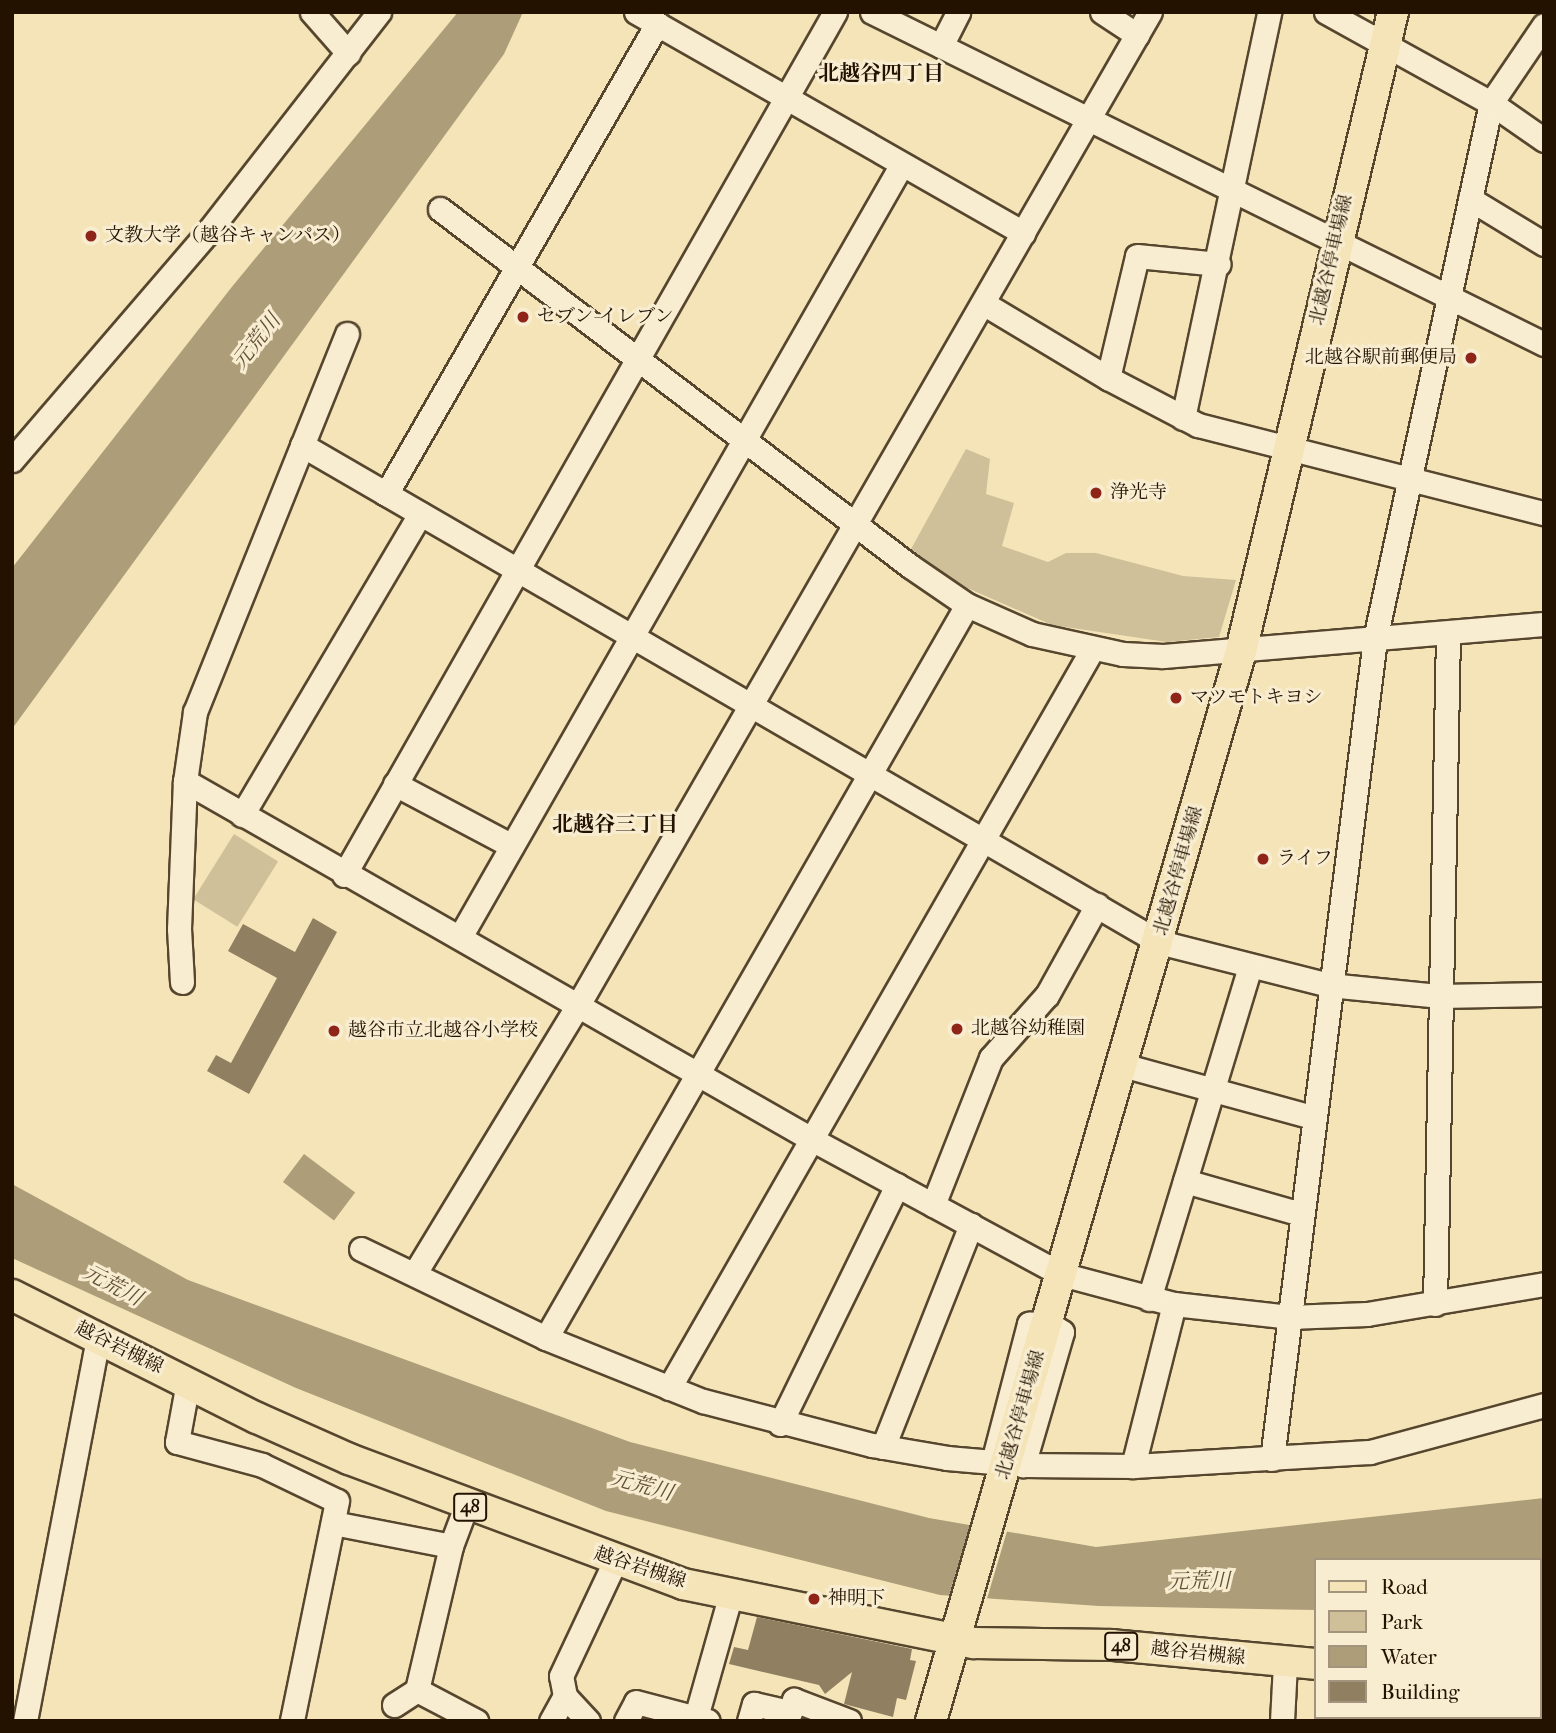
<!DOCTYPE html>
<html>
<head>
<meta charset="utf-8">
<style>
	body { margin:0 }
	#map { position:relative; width:1556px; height:1733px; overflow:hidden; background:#f4e4b8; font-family:"IM FELL French Canon","Noto Serif JP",serif }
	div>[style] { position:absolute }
	.green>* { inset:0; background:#d0c099; transform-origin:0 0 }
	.water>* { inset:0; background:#ad9d79; transform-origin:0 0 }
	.pier>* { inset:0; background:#f4e4b8 }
	.building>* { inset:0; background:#907f60 }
	.roads { filter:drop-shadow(2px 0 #57462e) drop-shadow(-2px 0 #57462e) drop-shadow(0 2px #57462e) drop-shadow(0 -2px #57462e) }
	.minor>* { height:23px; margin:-11.5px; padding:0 11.5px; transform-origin:11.5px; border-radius:11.5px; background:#f8edd1 }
	.major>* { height:30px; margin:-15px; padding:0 15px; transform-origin:15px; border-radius:15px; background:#f4e4b8 }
	.dots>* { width:19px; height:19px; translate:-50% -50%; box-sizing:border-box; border:4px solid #f8edd1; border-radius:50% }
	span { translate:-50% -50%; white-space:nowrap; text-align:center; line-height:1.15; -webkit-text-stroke:6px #f8edd1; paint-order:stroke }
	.shield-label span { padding:2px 5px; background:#f8edd1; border:2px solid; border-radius:5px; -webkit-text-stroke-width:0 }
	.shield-label { font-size:18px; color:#231200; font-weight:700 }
	.poi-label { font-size:19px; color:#231200 }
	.left { translate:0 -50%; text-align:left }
	.right { translate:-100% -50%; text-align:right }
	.street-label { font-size:19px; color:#231200 }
	.neighbourhood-label { font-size:21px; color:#231200; font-weight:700 }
	.water-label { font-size:21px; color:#615136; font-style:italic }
	.frame { position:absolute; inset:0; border:14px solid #231200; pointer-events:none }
	.legend { position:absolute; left:1314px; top:1558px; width:228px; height:161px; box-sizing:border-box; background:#f8edd1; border:2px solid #a3957d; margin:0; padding:9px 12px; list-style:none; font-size:21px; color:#231200 }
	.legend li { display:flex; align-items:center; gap:14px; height:35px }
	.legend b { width:35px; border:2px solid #a3957d }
</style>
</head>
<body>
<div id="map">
	<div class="green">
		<i style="clip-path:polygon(966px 449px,990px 459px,986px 494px,1014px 503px,1002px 546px,1048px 562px,1066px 553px,1096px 553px,1183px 576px,1236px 580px,1219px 637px,1167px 642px,1052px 625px,956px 583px,911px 549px)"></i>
		<i style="left:234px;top:834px;width:52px;height:77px;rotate:32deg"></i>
	</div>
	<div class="water">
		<i style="clip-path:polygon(458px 12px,523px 12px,504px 54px,12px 729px,12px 568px,231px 288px)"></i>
		<i style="left:304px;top:1154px;width:64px;height:35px;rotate:37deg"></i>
		<i style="clip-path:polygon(12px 1184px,188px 1280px,630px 1442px,929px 1518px,1096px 1547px,1544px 1498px,1544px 1581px,1540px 1582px,1540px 1560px,1316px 1560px,1316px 1610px,1099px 1606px,940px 1595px,606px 1511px,296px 1388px,12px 1258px)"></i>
	</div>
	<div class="pier">
		<i style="clip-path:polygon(971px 1522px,1008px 1528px,986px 1602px,948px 1599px)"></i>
	</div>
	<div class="building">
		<i style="clip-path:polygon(313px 918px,337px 932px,249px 1094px,207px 1071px,216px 1055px,231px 1063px,277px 978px,228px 951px,243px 924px,295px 952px)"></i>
		<i style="clip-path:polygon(757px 1617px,912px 1649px,910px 1660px,916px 1661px,906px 1700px,897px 1698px,893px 1717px,844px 1704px,852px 1672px,825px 1694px,819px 1685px,729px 1664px,734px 1647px,748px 1650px)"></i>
	</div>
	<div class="roads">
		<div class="minor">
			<i style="left:312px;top:12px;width:55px;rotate:48.7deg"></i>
			<i style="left:636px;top:12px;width:446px;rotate:29.7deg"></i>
			<i style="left:872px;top:12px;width:750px;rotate:26.29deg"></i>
			<i style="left:1102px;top:12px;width:42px;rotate:33.3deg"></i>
			<i style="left:1326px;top:12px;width:188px;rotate:28.9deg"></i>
			<i style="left:1491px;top:103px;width:65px;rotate:34.9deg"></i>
			<i style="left:941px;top:46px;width:38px;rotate:-63deg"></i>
			<i style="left:1470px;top:199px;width:87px;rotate:31.3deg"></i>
			<i style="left:440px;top:209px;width:590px;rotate:37.22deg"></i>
			<i style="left:910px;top:566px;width:69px;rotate:34.4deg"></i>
			<i style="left:967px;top:605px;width:71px;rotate:24deg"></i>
			<i style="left:1032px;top:634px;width:93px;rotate:12.4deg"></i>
			<i style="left:1123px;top:654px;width:40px;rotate:2.9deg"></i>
			<i style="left:1163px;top:656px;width:382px;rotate:-4.8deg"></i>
			<i style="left:983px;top:303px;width:146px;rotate:31deg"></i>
			<i style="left:1108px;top:378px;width:102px;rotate:27.6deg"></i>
			<i style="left:1198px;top:425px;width:357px;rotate:14.3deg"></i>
			<i style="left:347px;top:334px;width:407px;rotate:111.9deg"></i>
			<i style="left:195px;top:712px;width:70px;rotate:98.2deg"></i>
			<i style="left:185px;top:781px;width:723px;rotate:29.75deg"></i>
			<i style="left:813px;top:1140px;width:282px;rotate:28.4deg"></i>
			<i style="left:1061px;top:1274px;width:117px;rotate:14.9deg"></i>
			<i style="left:1174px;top:1304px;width:116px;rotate:6.4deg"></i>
			<i style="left:1289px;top:1317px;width:78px;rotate:-2.2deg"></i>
			<i style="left:1367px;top:1314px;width:180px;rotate:-9.6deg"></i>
			<i style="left:1108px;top:378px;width:125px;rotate:-76.6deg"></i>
			<i style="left:1137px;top:256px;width:82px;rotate:5.6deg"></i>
			<i style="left:1183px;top:418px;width:415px;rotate:-78deg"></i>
			<i style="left:302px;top:445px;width:991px;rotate:30.11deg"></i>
			<i style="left:1159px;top:942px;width:175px;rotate:14.2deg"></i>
			<i style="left:1329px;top:985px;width:112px;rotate:5.7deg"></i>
			<i style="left:1440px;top:996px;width:104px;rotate:-1.1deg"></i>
			<i style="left:12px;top:460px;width:299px;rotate:-49.3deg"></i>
			<i style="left:207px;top:233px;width:280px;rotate:-52.1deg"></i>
			<i style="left:386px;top:494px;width:543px;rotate:-60.03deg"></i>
			<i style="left:395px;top:784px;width:132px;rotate:27.9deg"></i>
			<i style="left:242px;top:815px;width:350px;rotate:-59.4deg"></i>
			<i style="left:344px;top:875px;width:993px;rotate:-60.36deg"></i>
			<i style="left:460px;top:937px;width:890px;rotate:-60.24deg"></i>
			<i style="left:182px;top:982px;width:53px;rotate:-93.2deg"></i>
			<i style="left:179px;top:929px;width:148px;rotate:-87.7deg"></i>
			<i style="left:1122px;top:1065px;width:197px;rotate:15.3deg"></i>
			<i style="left:1185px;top:1181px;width:121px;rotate:15.9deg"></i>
			<i style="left:933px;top:1205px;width:158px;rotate:-68.5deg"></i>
			<i style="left:991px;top:1058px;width:84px;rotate:-48.4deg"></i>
			<i style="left:1047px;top:995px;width:103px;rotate:-60.9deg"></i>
			<i style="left:361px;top:1249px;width:205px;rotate:25.7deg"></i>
			<i style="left:546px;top:1338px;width:169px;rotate:21.9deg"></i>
			<i style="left:703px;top:1401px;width:175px;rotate:14.6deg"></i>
			<i style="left:872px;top:1445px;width:76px;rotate:9.8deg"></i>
			<i style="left:947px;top:1458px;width:46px;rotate:5deg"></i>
			<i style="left:993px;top:1462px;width:143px;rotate:-75.4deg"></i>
			<i style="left:1029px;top:1324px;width:18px;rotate:-6deg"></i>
			<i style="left:1047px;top:1322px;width:18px;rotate:34deg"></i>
			<i style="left:1062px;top:1332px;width:139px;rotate:106.3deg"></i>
			<i style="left:1023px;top:1465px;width:110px;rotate:0.5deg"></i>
			<i style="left:1133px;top:1466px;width:237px;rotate:-3.4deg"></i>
			<i style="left:1370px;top:1452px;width:180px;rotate:-15.1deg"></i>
			<i style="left:415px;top:1273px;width:314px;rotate:-58.7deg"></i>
			<i style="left:578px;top:1005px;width:1146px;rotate:-60.06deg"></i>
			<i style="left:1149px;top:1299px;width:348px;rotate:-73.1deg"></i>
			<i style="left:1435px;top:1304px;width:671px;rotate:-88.89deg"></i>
			<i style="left:546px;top:1338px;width:845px;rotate:-60.13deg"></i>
			<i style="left:188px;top:1382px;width:61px;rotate:100.4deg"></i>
			<i style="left:177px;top:1442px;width:88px;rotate:15.1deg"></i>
			<i style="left:262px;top:1465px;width:83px;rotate:25.6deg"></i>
			<i style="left:337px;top:1501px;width:225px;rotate:101.6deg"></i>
			<i style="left:669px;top:1388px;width:853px;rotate:-60.19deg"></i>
			<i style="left:780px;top:1424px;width:266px;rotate:-63.9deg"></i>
			<i style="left:883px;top:1447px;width:239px;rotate:-68.4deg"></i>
			<i style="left:1272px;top:1459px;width:826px;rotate:-82.84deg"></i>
			<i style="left:1375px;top:639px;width:548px;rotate:-77.79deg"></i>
			<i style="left:1491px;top:103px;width:94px;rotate:-55.8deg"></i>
			<i style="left:1133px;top:1466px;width:167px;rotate:-75.8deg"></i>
			<i style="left:333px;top:1523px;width:120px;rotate:11deg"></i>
			<i style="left:417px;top:1690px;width:67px;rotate:27.7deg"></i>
			<i style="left:394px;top:1705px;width:27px;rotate:-33deg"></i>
			<i style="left:417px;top:1690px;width:148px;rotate:-76.7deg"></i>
			<i style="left:451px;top:1546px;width:43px;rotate:-69.4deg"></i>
			<i style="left:696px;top:1717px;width:129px;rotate:-74.2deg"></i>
			<i style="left:1514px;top:1717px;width:4px;rotate:76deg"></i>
			<i style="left:25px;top:1721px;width:391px;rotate:-79.2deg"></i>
			<i style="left:551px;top:1721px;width:29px;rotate:-61deg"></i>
			<i style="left:588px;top:1721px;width:34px;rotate:-133deg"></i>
			<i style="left:565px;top:1696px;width:20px;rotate:-101deg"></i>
			<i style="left:561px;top:1676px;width:127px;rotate:-64.8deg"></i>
			<i style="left:626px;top:1721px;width:21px;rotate:-62deg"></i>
			<i style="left:636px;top:1702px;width:74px;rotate:14.8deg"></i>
			<i style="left:749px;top:1721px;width:18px;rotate:-74deg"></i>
			<i style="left:754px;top:1704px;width:37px;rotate:13deg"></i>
			<i style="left:790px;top:1712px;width:13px;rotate:-72deg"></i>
			<i style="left:794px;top:1700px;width:59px;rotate:20.9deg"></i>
			<i style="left:1282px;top:1721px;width:58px;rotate:-87deg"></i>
		</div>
		<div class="major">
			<i style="left:12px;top:1295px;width:274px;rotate:26.7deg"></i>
			<i style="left:257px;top:1418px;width:101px;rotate:24deg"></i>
			<i style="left:349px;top:1459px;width:357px;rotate:20.5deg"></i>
			<i style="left:683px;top:1584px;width:297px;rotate:11.5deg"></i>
			<i style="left:974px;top:1643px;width:138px;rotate:0.8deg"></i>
			<i style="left:1112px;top:1645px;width:205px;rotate:5.3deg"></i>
			<i style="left:1540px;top:1650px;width:4px;rotate:-14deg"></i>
			<i style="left:931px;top:1721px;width:1114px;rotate:-73.84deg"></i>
			<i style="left:1241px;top:651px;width:657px;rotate:-76.62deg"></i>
		</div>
	</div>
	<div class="dots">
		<i style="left:91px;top:236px;background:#8f2418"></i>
		<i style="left:523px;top:317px;background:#8f2418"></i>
		<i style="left:1471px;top:358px;background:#8f2418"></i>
		<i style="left:1096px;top:493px;background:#8f2418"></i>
		<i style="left:1176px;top:698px;background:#8f2418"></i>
		<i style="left:1263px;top:859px;background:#8f2418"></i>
		<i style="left:957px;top:1029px;background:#8f2418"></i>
		<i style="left:334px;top:1031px;background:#8f2418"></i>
		<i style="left:814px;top:1599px;background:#8f2418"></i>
	</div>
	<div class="shield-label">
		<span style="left:470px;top:1507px">48</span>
		<span style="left:1121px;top:1646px">48</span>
	</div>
	<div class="poi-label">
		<span class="left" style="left:105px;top:236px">文教大学（越谷キャンパス）</span>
		<span class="left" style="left:537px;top:317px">セブン-イレブン</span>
		<span class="right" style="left:1457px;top:358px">北越谷駅前郵便局</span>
		<span class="left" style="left:1110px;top:493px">浄光寺</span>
		<span class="left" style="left:1190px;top:698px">マツモトキヨシ</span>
		<span class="left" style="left:1277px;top:859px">ライフ</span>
		<span class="left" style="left:971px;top:1029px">北越谷幼稚園</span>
		<span class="left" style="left:348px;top:1031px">越谷市立北越谷小学校</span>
		<span class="left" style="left:828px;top:1599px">神明下</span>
	</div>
	<div class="street-label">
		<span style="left:1332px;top:260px;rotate:-77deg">北越谷停車場線</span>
		<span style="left:1179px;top:871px;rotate:-74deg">北越谷停車場線</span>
		<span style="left:119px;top:1348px;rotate:26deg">越谷岩槻線</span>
		<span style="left:1021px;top:1415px;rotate:-74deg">北越谷停車場線</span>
		<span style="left:640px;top:1568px;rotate:18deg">越谷岩槻線</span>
		<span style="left:1198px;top:1654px;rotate:6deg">越谷岩槻線</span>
	</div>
	<div class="neighbourhood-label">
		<span style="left:881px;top:73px">北越谷四丁目</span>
		<span style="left:615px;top:824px">北越谷三丁目</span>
	</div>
	<div class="water-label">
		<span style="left:256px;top:341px;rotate:-52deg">元荒川</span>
		<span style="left:113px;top:1285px;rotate:28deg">元荒川</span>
		<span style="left:642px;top:1485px;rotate:15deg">元荒川</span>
		<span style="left:1199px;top:1581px;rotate:-1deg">元荒川</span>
	</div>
	<div class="frame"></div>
	<ul class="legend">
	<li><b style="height:9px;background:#f4e4b8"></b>Road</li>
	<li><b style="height:19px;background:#d0c099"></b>Park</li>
	<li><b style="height:19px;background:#ad9d79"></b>Water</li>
	<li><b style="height:19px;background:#907f60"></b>Building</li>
	</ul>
</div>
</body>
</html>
